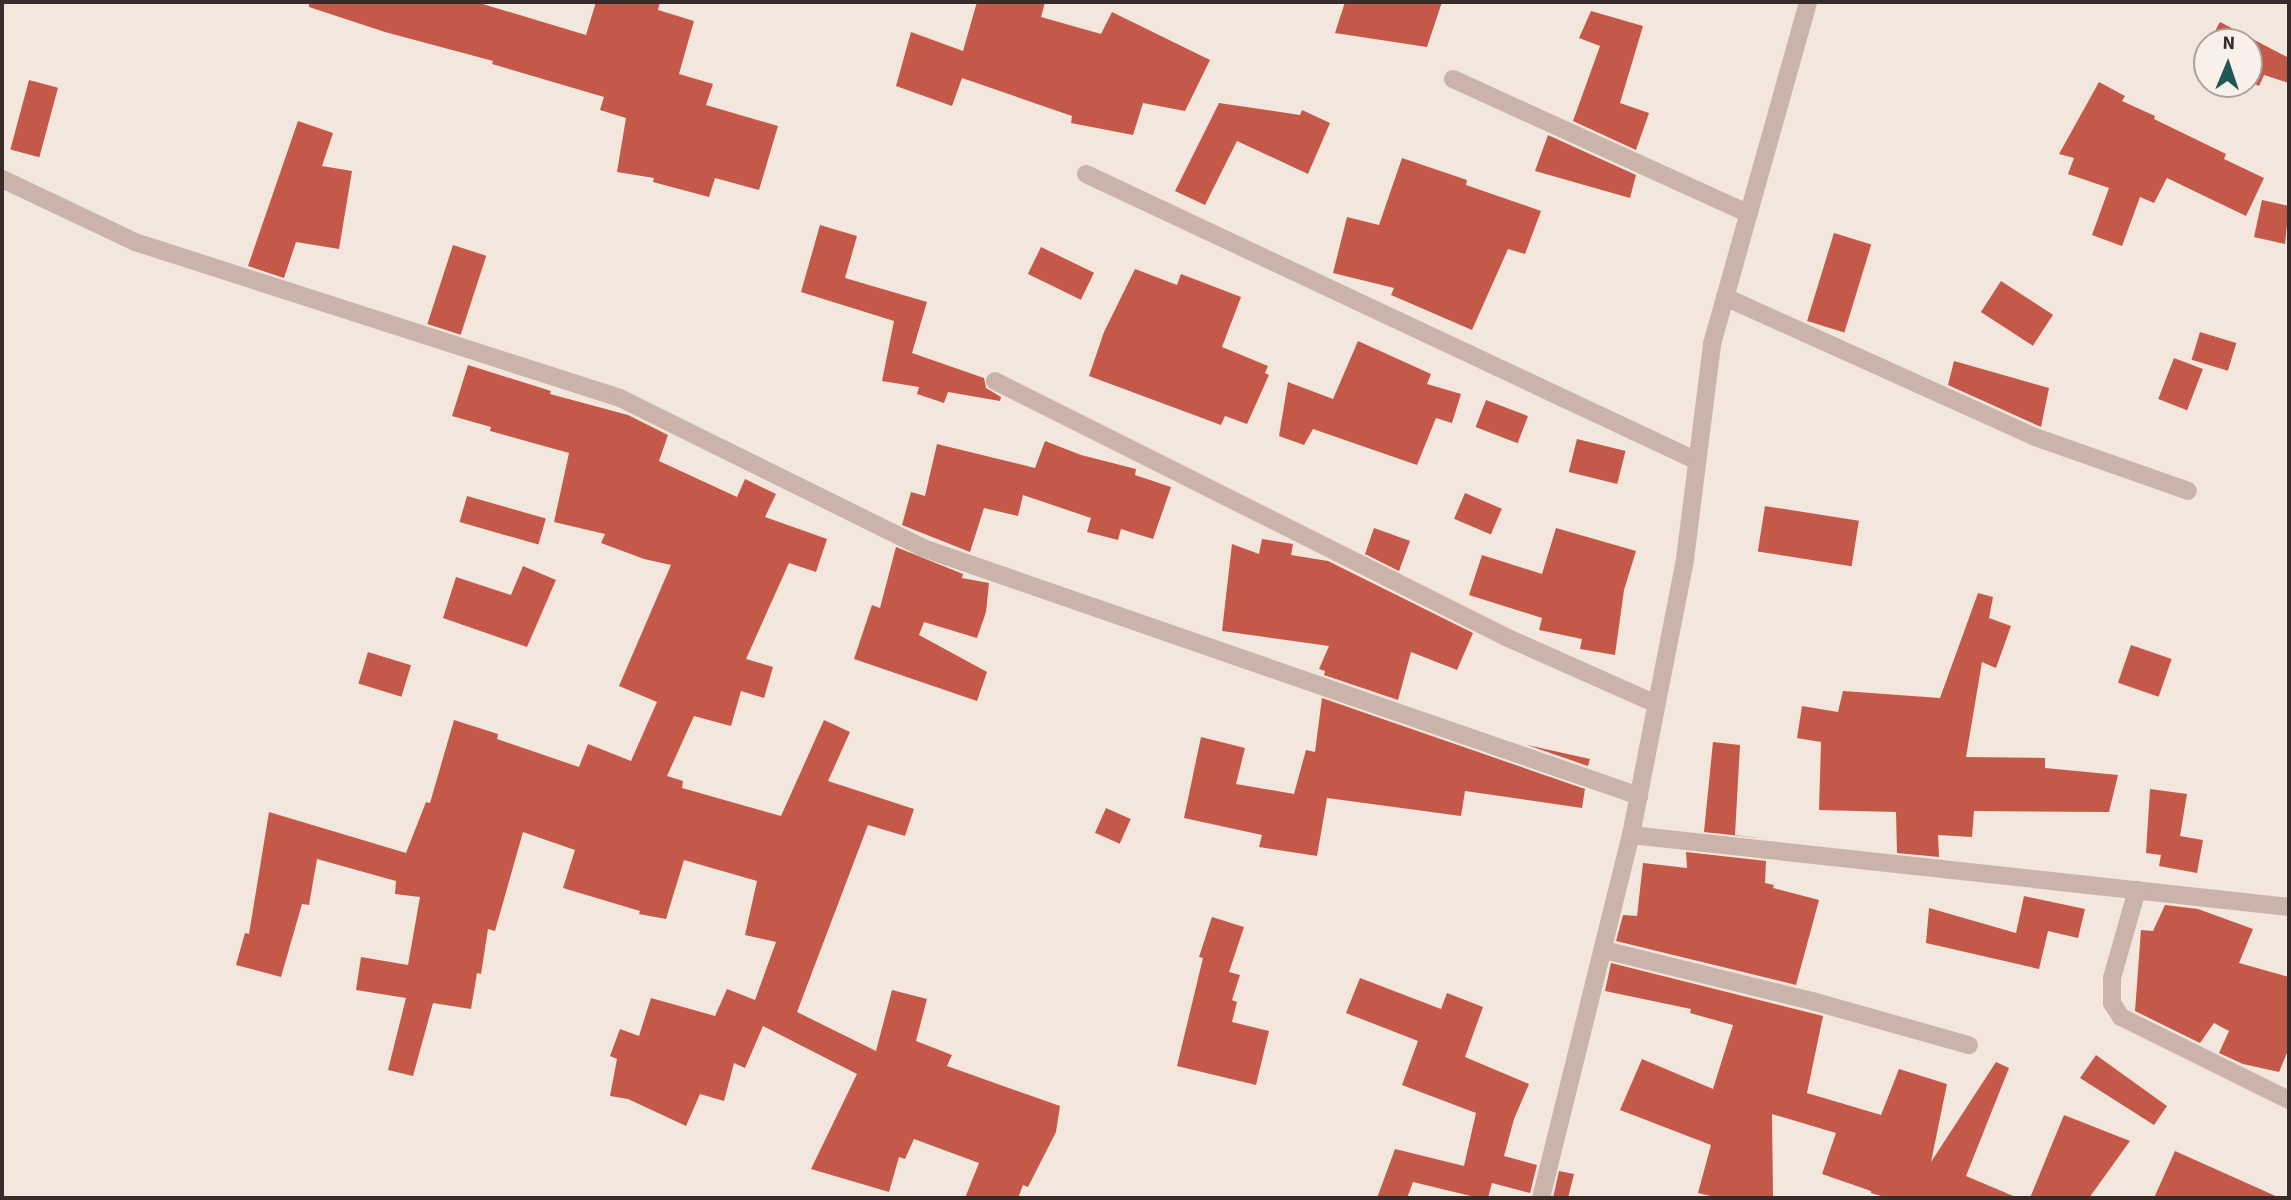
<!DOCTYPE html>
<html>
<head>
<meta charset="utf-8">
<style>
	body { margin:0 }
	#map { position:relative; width:2291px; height:1200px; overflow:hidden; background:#f2e6dd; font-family:"Source Sans 3",sans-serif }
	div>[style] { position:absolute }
	.building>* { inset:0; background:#c45949; transform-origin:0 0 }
	.minor>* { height:18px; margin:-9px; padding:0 9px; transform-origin:9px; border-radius:9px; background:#cab4a9 }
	span { translate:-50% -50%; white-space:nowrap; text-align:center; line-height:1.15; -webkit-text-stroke:7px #f9f0e9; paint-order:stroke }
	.frame { position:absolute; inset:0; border:4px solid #372c29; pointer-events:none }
	.north { position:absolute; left:2193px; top:28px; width:70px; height:70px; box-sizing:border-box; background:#f9f0e9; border:2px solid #aba29c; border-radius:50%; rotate:2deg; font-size:19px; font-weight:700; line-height:28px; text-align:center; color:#372c29 }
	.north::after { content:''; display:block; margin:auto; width:24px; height:32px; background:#1f5855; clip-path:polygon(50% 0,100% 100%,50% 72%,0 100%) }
</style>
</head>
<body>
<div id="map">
	<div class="building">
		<i style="clip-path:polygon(309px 2px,476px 2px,586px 35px,596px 2px,660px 2px,658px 10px,694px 21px,679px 74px,713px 84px,706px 105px,778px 126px,759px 190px,715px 178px,709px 197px,653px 182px,654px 178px,617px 172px,626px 118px,600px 110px,604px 97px,492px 64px,493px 61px,385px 32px,309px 7px)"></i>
		<i style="clip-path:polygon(977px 2px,1045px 2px,1041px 17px,1101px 34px,1112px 12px,1210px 60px,1185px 111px,1143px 103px,1133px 135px,1071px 123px,1072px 116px,962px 78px,952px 106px,896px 86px,911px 32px,963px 51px)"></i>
		<i style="clip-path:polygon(1345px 2px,1442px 2px,1427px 47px,1335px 33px)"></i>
		<i style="clip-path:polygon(1591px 11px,1643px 26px,1620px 103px,1649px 113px,1636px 150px,1573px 121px,1600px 46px,1579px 38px)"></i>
		<i style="clip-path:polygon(2220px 22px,2289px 58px,2289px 83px,2264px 75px,2259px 86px,2249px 81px,2249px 42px,2209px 42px)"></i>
		<i style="left:29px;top:80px;width:30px;height:72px;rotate:15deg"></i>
		<i style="clip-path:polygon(2099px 82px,2125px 96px,2122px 101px,2155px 116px,2154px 119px,2226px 154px,2224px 159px,2264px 178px,2246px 216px,2167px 178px,2154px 203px,2140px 197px,2122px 246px,2092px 235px,2109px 188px,2068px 174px,2074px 158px,2059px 154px)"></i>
		<i style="clip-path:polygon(1219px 103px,1300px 115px,1302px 110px,1330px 123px,1308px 174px,1237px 141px,1205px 205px,1175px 191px)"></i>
		<i style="clip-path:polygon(298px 121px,333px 133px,322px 166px,352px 171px,339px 249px,296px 242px,284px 278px,248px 266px)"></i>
		<i style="clip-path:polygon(1548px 135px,1636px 175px,1630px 198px,1535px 171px)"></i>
		<i style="clip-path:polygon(1402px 158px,1467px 180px,1466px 185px,1541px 211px,1525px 254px,1508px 249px,1472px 330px,1391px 295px,1394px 288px,1333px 273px,1347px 217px,1379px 225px)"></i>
		<i style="clip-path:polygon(2262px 200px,2289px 206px,2285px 244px,2254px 237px)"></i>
		<i style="clip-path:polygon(820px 225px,857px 236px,845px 278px,927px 302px,912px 353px,984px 378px,986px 388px,1001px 397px,1000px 401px,948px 392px,944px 403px,917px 394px,919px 387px,882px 381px,894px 321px,801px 292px)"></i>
		<i style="left:1834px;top:233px;width:39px;height:92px;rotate:17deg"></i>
		<i style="left:453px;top:245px;width:35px;height:83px;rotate:18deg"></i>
		<i style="left:1041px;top:247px;width:59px;height:30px;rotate:26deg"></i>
		<i style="clip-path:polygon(1135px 269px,1177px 285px,1181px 274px,1241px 297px,1222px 347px,1268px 366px,1265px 373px,1269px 375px,1247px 424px,1225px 416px,1221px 425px,1089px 376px,1104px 332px)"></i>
		<i style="left:2001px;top:281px;width:62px;height:37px;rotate:33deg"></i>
		<i style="left:2200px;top:332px;width:38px;height:29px;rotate:17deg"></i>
		<i style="clip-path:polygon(1358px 341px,1431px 374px,1427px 384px,1461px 394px,1452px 423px,1436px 418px,1417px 465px,1313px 429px,1304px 445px,1279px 436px,1288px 382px,1333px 399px)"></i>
		<i style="left:2174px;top:358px;width:31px;height:44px;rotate:21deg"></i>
		<i style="clip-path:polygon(1954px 361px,2049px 388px,2041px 427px,1948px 385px)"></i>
		<i style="clip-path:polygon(468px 365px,551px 391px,550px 394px,628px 415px,668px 435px,659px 461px,737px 497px,745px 479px,776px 494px,765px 517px,827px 539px,816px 572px,789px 563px,746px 659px,773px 667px,764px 698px,741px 691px,731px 726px,694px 716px,667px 776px,683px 781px,682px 788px,781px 816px,824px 720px,850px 732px,828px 781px,914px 809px,905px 836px,868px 825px,797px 1012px,876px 1051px,892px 990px,927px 999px,916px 1041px,952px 1055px,947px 1066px,1060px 1106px,1056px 1132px,1028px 1187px,1023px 1185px,1018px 1198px,965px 1198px,979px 1163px,914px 1139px,905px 1159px,899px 1157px,889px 1192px,811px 1169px,857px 1074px,763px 1026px,745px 1068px,734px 1063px,724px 1101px,700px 1094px,686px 1126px,628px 1099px,610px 1096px,617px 1059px,610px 1056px,620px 1029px,639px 1036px,651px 998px,715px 1016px,727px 989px,755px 1000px,776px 942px,745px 935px,757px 881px,684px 860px,666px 919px,639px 914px,640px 911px,563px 888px,575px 850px,523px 832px,495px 931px,488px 929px,481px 974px,477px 973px,471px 1009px,433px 1003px,413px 1076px,388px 1070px,406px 998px,356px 990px,361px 957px,408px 965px,420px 897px,395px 894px,396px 881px,317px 859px,309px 905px,302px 904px,281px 977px,236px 965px,245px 933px,249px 934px,269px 812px,406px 853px,426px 802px,430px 803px,454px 720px,498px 734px,497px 739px,579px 767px,588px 744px,631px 761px,657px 702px,619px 686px,671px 565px,644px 559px,601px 543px,605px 534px,554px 522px,569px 453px,490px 431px,491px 427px,452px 416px)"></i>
		<i style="left:1486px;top:400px;width:45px;height:29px;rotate:21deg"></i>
		<i style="left:1577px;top:439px;width:50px;height:34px;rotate:14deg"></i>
		<i style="clip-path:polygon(1045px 441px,1081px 455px,1136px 469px,1135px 475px,1171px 487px,1153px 539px,1121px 529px,1118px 540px,1087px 532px,1091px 518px,1023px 495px,1018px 516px,984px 508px,970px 552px,902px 525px,911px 492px,925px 496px,937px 444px,1035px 468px)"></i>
		<i style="left:1465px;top:493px;width:40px;height:28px;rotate:23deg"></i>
		<i style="left:467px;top:496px;width:82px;height:27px;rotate:16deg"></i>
		<i style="left:1765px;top:506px;width:95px;height:46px;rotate:9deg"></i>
		<i style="clip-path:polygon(1374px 528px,1410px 541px,1399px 571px,1365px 554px)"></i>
		<i style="clip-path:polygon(1556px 528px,1636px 551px,1624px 590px,1615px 655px,1580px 649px,1582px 639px,1539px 630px,1542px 618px,1469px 595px,1482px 555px,1542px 574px)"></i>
		<i style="clip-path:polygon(1262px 539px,1293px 544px,1291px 555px,1328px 561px,1473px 633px,1457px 670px,1411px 652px,1398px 700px,1324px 675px,1325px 671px,1319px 669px,1329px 646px,1222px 631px,1232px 544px,1259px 554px)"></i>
		<i style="clip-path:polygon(896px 547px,963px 574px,962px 578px,989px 583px,986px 612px,977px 638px,924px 622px,919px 635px,987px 672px,977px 701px,854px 659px,872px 605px,880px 608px)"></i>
		<i style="clip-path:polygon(523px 566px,556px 580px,527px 647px,443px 618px,456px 577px,511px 595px)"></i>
		<i style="clip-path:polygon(1978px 593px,1993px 597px,1989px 618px,2011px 626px,1996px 668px,1982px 662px,1966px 757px,2045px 758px,2045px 768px,2118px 775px,2109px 812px,1974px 811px,1972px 837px,1938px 835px,1939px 857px,1897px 853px,1896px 812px,1819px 810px,1821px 742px,1797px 738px,1802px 706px,1838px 712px,1843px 691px,1940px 698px)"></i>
		<i style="left:2131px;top:645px;width:43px;height:40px;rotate:19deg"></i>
		<i style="left:368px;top:652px;width:45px;height:33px;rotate:17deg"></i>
		<i style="clip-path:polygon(1322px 698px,1585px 789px,1582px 808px,1465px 791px,1461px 816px,1327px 798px,1317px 856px,1259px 847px,1262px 835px,1184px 818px,1201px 737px,1245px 748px,1236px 784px,1294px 794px,1306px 750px,1315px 752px)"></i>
		<i style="clip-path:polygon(1713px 742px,1740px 745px,1735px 835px,1768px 839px,1704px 832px)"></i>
		<i style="clip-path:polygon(1527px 745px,1590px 759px,1588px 766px)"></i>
		<i style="clip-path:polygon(2150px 789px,2187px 794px,2180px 836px,2203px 840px,2197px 873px,2159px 866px,2161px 855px,2146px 853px)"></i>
		<i style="left:1106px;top:808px;width:27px;height:27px;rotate:24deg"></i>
		<i style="clip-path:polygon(1686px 852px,1766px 861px,1765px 883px,1774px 885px,1773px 888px,1819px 900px,1796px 985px,1616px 941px,1623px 915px,1637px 916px,1643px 863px,1687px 868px)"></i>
		<i style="clip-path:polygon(2024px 896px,2085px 909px,2078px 938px,2048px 931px,2039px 969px,1926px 943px,1929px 908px,2016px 933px)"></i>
		<i style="clip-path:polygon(2165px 905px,2198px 909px,2253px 929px,2239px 963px,2289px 977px,2289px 1048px,2279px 1072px,2243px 1064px,2219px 1053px,2229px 1031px,2214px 1023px,2200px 1043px,2135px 1011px,2141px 930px,2153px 931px)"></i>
		<i style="clip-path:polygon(1212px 917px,1244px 927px,1229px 972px,1240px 975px,1232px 1000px,1237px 1002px,1232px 1022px,1269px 1031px,1256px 1085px,1177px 1066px,1203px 958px,1199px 957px)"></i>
		<i style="clip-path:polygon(1611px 963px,1823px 1016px,1807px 1093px,1881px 1115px,1899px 1069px,1947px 1084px,1931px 1162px,1996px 1062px,2009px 1068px,1966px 1176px,2018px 1198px,1888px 1198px,1871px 1193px,1871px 1191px,1822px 1174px,1836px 1133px,1772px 1114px,1773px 1198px,1719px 1198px,1698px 1193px,1711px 1145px,1620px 1110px,1642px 1059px,1713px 1089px,1733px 1025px,1690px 1013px,1691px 1009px,1605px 991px)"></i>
		<i style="clip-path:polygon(1360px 978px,1441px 1009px,1447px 993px,1483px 1007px,1465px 1057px,1529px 1084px,1514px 1119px,1504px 1156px,1537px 1165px,1530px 1193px,1492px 1183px,1488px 1198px,1479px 1198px,1413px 1182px,1407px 1198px,1377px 1198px,1395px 1149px,1464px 1166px,1476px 1113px,1402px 1085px,1418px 1041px,1346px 1013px)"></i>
		<i style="clip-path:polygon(2096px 1055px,2167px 1106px,2154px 1125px,2080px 1078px)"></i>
		<i style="clip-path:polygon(2064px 1115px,2130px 1141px,2089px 1198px,2030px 1198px)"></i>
		<i style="clip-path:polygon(2175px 1151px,2280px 1198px,2154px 1198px)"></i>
		<i style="clip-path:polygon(1559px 1171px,1574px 1174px,1568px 1198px,1553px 1198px)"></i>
	</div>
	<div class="minor">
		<i style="left:1453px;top:79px;width:325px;rotate:24.5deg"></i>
		<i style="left:1086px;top:174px;width:675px;rotate:25.16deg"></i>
		<i style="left:2px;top:179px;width:147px;rotate:25.3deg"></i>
		<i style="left:135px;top:242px;width:509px;rotate:17.83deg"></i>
		<i style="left:620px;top:398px;width:338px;rotate:26.3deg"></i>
		<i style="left:923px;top:548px;width:758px;rotate:19.1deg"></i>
		<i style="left:1725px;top:297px;width:340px;rotate:24.3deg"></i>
		<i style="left:2035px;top:437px;width:162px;rotate:19.4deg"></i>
		<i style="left:995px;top:381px;width:574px;rotate:26.61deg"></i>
		<i style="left:1508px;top:638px;width:162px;rotate:24deg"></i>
		<i style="left:1631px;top:835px;width:662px;rotate:6.24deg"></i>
		<i style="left:2137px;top:890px;width:91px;rotate:105.9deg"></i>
		<i style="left:2112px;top:978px;width:25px;rotate:90deg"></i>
		<i style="left:2112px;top:1003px;width:17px;rotate:57deg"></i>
		<i style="left:2121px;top:1017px;width:187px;rotate:26.3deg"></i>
		<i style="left:1604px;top:950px;width:214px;rotate:13.8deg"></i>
		<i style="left:1812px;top:1001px;width:163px;rotate:15.7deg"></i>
		<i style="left:1541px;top:1198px;width:374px;rotate:-76.1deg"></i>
		<i style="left:1631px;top:835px;width:281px;rotate:-78.9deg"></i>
		<i style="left:1685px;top:559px;width:217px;rotate:-82.8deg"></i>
		<i style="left:1712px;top:344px;width:355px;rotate:-74.3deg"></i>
	</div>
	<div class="frame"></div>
	<div class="north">N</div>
</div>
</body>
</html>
